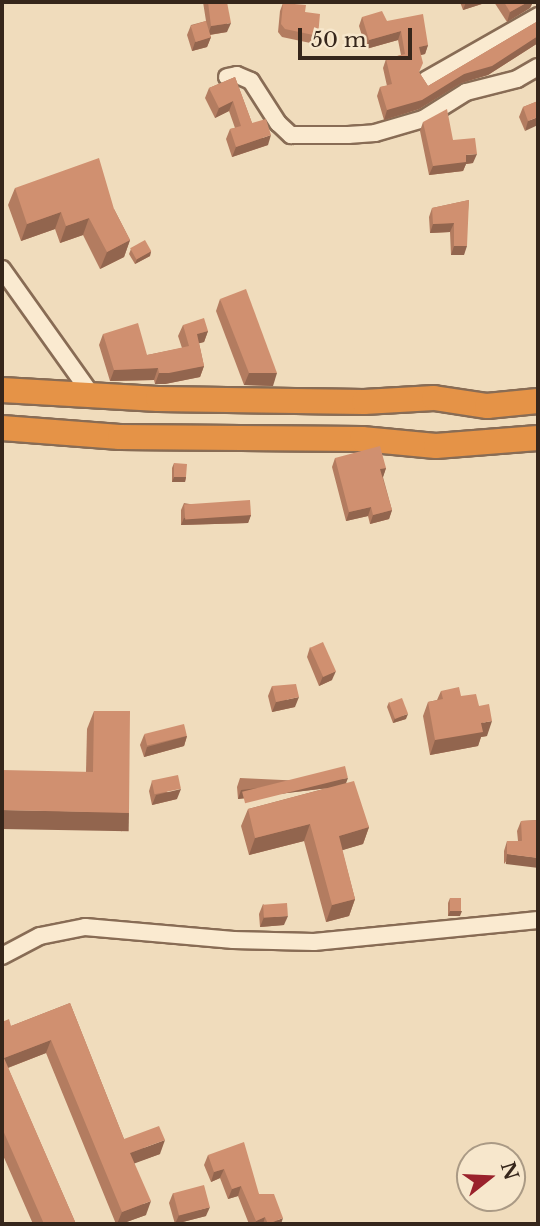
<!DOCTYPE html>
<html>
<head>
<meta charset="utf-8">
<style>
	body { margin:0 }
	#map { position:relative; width:540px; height:1226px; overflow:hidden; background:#f0dcbc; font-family:"Libre Baskerville",serif }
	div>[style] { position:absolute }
	.roads { filter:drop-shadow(2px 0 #886c55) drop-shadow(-2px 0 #886c55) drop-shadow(0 2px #886c55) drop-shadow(0 -2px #886c55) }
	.minor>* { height:16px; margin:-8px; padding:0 8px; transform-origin:8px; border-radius:8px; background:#faead0 }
	.highway>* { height:24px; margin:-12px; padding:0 12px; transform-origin:12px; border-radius:12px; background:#e59347 }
	.wall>* { inset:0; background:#b37c60 }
	.shaded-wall>* { inset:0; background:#92654e; transform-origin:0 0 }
	.building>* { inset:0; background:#d09070; transform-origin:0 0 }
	span { translate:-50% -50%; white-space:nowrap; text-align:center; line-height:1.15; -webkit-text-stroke:5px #f7e7cc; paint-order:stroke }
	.frame { position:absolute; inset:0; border:4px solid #36261b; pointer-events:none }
	.north { position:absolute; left:456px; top:1142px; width:70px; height:70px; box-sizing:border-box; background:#f7e7cc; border:2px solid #aa9a85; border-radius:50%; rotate:72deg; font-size:19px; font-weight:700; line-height:28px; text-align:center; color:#36261b }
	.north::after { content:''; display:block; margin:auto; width:24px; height:32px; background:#9a222c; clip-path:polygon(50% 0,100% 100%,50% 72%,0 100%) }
	.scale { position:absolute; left:298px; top:28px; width:114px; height:32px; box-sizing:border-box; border:4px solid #36261b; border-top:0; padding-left:9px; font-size:21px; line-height:24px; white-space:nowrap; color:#36261b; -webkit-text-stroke:5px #f7e7cc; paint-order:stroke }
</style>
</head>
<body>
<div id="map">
	<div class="roads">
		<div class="minor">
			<i style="left:227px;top:77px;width:10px;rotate:-11deg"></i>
			<i style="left:237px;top:75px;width:15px;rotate:23deg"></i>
			<i style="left:251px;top:81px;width:50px;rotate:57.3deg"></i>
			<i style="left:278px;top:123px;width:18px;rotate:43deg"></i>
			<i style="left:291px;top:135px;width:57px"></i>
			<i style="left:348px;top:135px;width:27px;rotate:-4deg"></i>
			<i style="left:375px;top:133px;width:50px;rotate:-16.3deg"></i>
			<i style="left:423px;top:119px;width:51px;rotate:-32.1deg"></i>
			<i style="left:466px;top:92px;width:53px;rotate:-14.3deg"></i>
			<i style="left:517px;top:79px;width:24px;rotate:-30deg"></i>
			<i style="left:426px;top:80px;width:129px;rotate:-29.7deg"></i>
			<i style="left:2px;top:269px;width:153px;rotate:54.5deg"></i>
			<i style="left:2px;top:956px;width:43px;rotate:-27.8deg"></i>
			<i style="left:40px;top:936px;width:46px;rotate:-11.3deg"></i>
			<i style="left:85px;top:927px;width:149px;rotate:5deg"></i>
			<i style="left:233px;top:940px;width:81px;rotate:1.4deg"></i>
			<i style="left:314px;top:942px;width:225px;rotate:-5.6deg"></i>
		</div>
		<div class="highway">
			<i style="left:2px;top:390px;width:156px;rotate:3.3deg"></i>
			<i style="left:158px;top:399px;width:206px;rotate:0.8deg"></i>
			<i style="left:364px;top:402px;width:70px;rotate:-3.3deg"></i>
			<i style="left:434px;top:398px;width:54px;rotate:8.6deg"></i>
			<i style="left:487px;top:406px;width:51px;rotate:-5.6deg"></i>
			<i style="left:2px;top:428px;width:118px;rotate:4.4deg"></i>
			<i style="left:120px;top:437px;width:242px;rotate:0.5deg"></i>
			<i style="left:362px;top:439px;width:74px;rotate:5.4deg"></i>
			<i style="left:436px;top:446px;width:102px;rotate:-4.5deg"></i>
		</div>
	</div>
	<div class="wall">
		<i style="clip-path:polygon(203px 2px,227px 2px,227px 32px,210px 35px,211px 37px,207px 47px,192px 51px,187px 35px,191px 25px,206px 21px)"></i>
		<i style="clip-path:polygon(460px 2px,488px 2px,463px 10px)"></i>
		<i style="clip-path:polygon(494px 2px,533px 2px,530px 8px,507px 22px)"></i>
		<i style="clip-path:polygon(283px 3px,305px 12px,318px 36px,315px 44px,282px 37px,278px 32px,280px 11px)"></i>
		<i style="clip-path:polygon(362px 17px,387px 21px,428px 45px,425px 54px,421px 55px,419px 72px,428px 86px,538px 21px,538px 43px,488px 75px,461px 83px,419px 109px,384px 120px,377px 96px,380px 87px,387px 86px,383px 68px,386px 59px,401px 55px,398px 40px,366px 49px,359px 26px)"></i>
		<i style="clip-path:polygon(235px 77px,252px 123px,268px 145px,232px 157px,226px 139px,230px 129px,235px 128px,229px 111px,215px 118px,205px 98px,209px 88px)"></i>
		<i style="clip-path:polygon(538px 101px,525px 131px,519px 117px,523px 107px)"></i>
		<i style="clip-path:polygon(423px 122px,453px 140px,473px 163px,466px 164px,463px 171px,429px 175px,420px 131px)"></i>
		<i style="clip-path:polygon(15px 188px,114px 209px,130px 240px,124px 257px,100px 269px,83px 235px,60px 243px,55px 229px,21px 241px,8px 205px)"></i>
		<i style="clip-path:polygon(469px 200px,464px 255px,451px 255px,450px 232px,430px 233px,429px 217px,432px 208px)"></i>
		<i style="clip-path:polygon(131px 249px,151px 251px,150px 256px,135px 264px,129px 254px)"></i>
		<i style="clip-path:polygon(220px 299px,273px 386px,244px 385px,216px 311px)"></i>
		<i style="clip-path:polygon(183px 325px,208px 331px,204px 342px,199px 343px,204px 366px,200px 377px,165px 384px,155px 384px,154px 380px,110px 381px,99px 345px,103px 334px,147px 355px,182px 348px,178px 336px)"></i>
		<i style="clip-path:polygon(335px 458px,386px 468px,383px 477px,392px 510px,389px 519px,370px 524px,368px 516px,346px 521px,332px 467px)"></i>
		<i style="clip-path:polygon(174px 463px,186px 477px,185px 482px,172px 482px,172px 468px)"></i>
		<i style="clip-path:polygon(184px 503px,251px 515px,248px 523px,181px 525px,181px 510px)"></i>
		<i style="clip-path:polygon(310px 647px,332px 680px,319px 686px,307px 657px)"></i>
		<i style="clip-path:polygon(272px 686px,295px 707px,272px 712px,268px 696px)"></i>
		<i style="clip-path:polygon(441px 691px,461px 696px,479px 706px,487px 736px,481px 737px,478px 746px,430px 755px,423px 716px,428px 702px,437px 700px)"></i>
		<i style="clip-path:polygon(389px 702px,406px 719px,393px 723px,387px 707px)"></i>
		<i style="clip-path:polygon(94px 711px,122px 832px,86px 772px,87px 729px)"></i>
		<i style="clip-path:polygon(144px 735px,187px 736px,184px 746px,144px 757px,140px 745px)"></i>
		<i style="clip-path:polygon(240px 778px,346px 783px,369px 827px,363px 844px,342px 850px,355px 899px,349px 916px,326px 922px,304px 841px,249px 855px,241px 826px,248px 809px,327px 788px,238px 799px,237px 787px)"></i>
		<i style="clip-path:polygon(152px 781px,177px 799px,152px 805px,149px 791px)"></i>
		<i style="clip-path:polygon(538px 820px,504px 864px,504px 851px,507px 841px,518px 841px,517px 831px,521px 821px)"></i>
		<i style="clip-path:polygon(450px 898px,460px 916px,448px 916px,448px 903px)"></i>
		<i style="clip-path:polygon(263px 904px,284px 925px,260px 927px,259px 914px)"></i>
		<i style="clip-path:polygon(70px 1003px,124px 1139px,160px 1154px,134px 1163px,146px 1215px,121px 1224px,116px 1224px,46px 1053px,8px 1068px,76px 1224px,33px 1224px,2px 1153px,2px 1022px,11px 1026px)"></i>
		<i style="clip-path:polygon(208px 1155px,259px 1194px,281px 1224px,249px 1224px,238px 1196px,228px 1199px,220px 1178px,211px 1182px,204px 1165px)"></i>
		<i style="clip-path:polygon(173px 1193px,206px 1216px,175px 1224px,169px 1203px)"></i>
	</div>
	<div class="shaded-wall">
		<i style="clip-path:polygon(466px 2px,488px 2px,463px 10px)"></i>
		<i style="clip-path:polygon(528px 2px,533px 2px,530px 8px,507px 22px,510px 12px)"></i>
		<i style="clip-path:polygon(231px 23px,227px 32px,208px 35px,211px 26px)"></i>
		<i style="clip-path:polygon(401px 31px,398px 40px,366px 49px,369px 40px)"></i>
		<i style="clip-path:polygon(538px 36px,538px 43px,488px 75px,461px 83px,419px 109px,384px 120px,387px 110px,464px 74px)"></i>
		<i style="clip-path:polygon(211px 37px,207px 47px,192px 51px,195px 42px)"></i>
		<i style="clip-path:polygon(428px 45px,425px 54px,416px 56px,419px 47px)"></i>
		<i style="clip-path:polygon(233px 101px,229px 111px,215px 118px,219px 108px)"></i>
		<i style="clip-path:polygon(538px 117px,538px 125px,525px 131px,528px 121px)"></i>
		<i style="clip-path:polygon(271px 135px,268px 145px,232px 157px,236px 147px)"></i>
		<i style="clip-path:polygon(477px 154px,473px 163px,466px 164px,463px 171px,429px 175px,433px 166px,466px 155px)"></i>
		<i style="clip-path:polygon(61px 212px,55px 229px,21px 241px,27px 224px)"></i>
		<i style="clip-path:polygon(89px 218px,83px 235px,60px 243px,66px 226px)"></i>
		<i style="clip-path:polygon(454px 223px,450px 232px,430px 233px,433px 224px)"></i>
		<i style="clip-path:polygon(130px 240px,124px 257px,100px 269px,107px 252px)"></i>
		<i style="clip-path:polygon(454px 246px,467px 246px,464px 255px,451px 255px)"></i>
		<i style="clip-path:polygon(151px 251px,150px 256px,135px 264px,137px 259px)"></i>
		<i style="clip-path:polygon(208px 331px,204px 342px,193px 345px,197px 334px)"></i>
		<i style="clip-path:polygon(204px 366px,200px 377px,165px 384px,155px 384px,159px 373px)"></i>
		<i style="clip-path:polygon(158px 368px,154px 380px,110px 381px,114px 370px)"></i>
		<i style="clip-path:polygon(249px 373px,277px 373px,273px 386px,244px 385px)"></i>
		<i style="clip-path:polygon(386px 468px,383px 477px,377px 478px,380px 469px)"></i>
		<i style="clip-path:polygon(174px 477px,186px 477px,185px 482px,172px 482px)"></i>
		<i style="clip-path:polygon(371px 507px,368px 516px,346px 521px,349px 512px)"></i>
		<i style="clip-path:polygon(392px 510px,389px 519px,370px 524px,373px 515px)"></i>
		<i style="clip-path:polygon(251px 515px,248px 523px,181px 525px,184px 518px)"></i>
		<i style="clip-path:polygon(336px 671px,332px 680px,319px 686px,323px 676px)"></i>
		<i style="clip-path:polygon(299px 697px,295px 707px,272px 712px,276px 702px)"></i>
		<i style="clip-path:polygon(408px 714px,406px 719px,393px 723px,395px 718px)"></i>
		<i style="clip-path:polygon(492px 721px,487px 736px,481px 737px,478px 746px,430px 755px,435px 740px,481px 723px)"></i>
		<i style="clip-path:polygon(187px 736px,184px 746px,144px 757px,147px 747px)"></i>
		<i style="clip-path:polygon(348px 778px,345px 786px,238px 799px,241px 790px)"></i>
		<i style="clip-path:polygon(181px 789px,177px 799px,152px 805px,156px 795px)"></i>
		<i style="left:2px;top:810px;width:127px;height:19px;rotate:1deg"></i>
		<i style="clip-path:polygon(310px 824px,304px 841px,249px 855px,255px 838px)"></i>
		<i style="clip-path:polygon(369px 827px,363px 844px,333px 853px,339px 836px)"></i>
		<i style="left:507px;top:854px;width:31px;height:10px;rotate:7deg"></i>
		<i style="clip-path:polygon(355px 899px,349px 916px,326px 922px,332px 905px)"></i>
		<i style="clip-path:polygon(450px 911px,462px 911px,460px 916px,448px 916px)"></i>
		<i style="clip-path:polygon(288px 916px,284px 925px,260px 927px,264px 917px)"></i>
		<i style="clip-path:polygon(51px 1040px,46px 1053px,2px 1070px,4px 1058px)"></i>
		<i style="clip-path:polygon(165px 1140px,160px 1154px,125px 1167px,130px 1153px)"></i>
		<i style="clip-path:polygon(224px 1169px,220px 1178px,211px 1182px,214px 1172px)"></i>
		<i style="clip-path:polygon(241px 1186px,238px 1196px,228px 1199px,232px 1189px)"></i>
		<i style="clip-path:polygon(151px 1201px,146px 1215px,121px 1224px,117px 1224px,122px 1212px)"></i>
		<i style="clip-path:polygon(210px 1207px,206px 1216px,175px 1224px,179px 1215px)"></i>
		<i style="clip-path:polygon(265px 1217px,263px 1224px,255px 1224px,256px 1221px)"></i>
		<i style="clip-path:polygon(283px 1218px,281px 1224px,268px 1224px)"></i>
	</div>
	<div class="building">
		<i style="clip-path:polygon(208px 2px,227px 2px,231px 23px,211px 26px)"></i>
		<i style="clip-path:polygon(504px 2px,528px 2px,510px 12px)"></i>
		<i style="clip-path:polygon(283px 3px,306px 5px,305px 12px,320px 14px,318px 36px,285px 29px,281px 24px)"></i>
		<i style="clip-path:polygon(382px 11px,387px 21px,423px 14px,428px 45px,419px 47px,423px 63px,419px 72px,428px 86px,538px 21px,538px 36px,492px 66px,464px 74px,422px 100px,387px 110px,380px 87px,392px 84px,386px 59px,405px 54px,401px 31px,369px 40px,362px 17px)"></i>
		<i style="left:206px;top:21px;width:17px;height:16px;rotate:73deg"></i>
		<i style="clip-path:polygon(235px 77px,252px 123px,266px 119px,271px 135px,236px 147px,230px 129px,241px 126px,233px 101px,219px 108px,209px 88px)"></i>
		<i style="clip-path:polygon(538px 101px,538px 117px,528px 121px,523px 107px)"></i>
		<i style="clip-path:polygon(447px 109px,453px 140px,475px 138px,477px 154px,466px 155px,466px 162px,433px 166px,423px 122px)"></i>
		<i style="clip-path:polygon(99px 158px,114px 209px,130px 240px,107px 252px,89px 218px,66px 226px,61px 212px,27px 224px,15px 188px)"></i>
		<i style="clip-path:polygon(469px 200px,467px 246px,454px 246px,454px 223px,433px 224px,432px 208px)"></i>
		<i style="left:145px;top:240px;width:13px;height:17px;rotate:61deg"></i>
		<i style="clip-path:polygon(246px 289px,277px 373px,249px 373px,220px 299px)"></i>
		<i style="clip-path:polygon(204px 318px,208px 331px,197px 334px,204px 366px,169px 373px,159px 373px,158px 368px,114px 370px,103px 334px,138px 323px,147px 355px,152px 354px,189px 346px,183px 325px)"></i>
		<i style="clip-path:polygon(380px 446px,386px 468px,380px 469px,392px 510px,373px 515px,371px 507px,349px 512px,335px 458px)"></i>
		<i style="clip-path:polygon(174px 463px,187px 464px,186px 477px,174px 477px)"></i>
		<i style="left:250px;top:500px;width:15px;height:66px;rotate:86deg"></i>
		<i style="left:323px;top:642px;width:32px;height:14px;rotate:66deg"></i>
		<i style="clip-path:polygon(296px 684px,299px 697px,276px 702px,272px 686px)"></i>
		<i style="clip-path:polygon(459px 687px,461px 696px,476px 694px,479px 706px,489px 704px,492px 721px,481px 723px,483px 732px,435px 740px,428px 702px,443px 699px,441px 691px)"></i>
		<i style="left:402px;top:698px;width:17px;height:14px;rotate:69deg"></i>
		<i style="clip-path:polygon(94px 711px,130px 711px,129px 813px,2px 810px,2px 770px,93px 772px)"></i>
		<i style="left:184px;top:724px;width:12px;height:41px;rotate:76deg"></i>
		<i style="left:345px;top:766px;width:12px;height:106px;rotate:76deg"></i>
		<i style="left:178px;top:775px;width:14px;height:27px;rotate:78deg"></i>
		<i style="clip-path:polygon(354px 781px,369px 827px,339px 836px,355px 899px,332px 905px,310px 824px,255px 838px,248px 809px)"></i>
		<i style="clip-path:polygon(538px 820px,538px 858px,507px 854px,507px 841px,522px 841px,521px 821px)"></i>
		<i style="left:450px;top:898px;width:11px;height:13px"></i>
		<i style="left:287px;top:903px;width:13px;height:24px;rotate:86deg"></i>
		<i style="clip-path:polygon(70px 1003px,124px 1139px,159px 1126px,165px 1140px,130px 1153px,151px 1201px,122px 1212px,51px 1040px,4px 1058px,76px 1224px,44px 1224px,2px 1128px,2px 1022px,9px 1019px,11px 1026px)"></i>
		<i style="clip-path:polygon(244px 1142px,259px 1194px,274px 1194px,283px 1218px,268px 1224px,265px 1217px,256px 1221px,241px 1186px,232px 1189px,224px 1169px,214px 1172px,208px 1155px)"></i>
		<i style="left:204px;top:1185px;width:23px;height:32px;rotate:75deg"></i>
	</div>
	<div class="frame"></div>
	<div class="north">N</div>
	<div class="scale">50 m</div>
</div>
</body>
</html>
